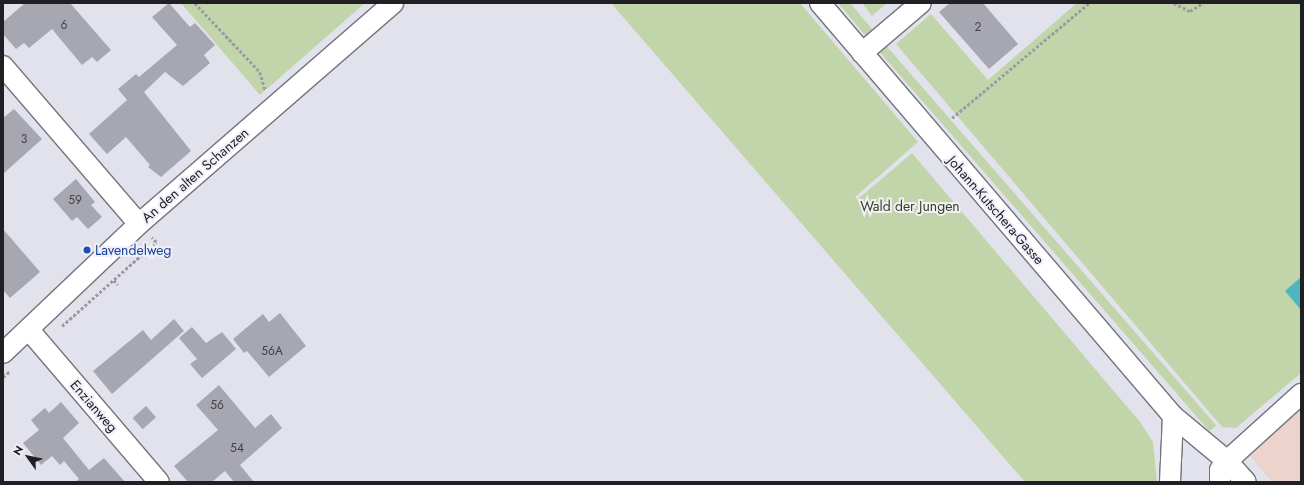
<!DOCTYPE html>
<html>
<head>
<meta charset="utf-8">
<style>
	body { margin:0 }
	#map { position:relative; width:1304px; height:485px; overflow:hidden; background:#e2e2ec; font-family:Jost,sans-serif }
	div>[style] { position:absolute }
	.industrial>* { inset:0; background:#ecd3cb }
	.green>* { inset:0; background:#c2d4a9; transform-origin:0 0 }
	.water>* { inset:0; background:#4eb6bd }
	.building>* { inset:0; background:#a7a7b1; transform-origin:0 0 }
	.path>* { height:2.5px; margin-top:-1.25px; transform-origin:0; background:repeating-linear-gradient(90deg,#9c9ba3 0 3px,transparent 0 5px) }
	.roads { filter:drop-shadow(1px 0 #74747d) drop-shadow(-1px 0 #74747d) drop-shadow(0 1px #74747d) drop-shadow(0 -1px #74747d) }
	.street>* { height:20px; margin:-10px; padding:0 10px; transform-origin:10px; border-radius:10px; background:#fff }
	.dots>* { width:11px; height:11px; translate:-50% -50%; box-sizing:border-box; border:2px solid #f0effa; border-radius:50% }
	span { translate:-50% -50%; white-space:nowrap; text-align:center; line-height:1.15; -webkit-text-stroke:4px #f0effa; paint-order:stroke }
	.number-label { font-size:12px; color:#424146 }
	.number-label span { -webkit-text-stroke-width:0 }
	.street-label { font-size:14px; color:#201f23 }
	.park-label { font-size:14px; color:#314211 }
	.transit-label { font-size:14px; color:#164399 }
	.left { translate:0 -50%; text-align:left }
	.frame { position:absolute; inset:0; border:4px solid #201f23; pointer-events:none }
	.north { position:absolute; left:8px; top:437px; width:40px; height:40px; -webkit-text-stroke:3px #f0effa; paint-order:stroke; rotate:303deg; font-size:11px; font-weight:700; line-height:16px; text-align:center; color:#201f23 }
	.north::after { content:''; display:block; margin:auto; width:14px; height:18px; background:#201f23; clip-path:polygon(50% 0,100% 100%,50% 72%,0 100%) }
</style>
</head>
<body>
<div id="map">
	<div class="industrial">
		<i style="clip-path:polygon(1301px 382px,1301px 482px,1272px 482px,1235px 438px)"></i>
	</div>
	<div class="green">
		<i style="clip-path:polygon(181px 3px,365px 3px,260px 95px)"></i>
		<i style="clip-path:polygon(611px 3px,800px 3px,918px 142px,855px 197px,857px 200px,912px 153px,1140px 422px,1153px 442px,1157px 482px,1025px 482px)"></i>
		<i style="clip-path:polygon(838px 3px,850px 3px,877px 35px,870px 41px)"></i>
		<i style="clip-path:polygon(862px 3px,887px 3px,872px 16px)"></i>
		<i style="clip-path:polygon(1077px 3px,1301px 3px,1301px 373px,1236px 428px,1222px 427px,896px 44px,931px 14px,988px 80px)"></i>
		<i style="left:883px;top:42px;width:508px;height:9px;rotate:49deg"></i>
	</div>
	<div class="water">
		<i style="clip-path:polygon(1301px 277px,1301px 310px,1285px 291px)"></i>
	</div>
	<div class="building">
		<i style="clip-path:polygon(25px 3px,70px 3px,111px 50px,97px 62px,92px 57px,82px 65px,52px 29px,29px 48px,24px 43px,16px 49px,3px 34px,3px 22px)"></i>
		<i style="clip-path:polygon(169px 3px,190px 27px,195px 23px,215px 45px,204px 55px,210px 63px,183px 86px,165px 72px,144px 92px,191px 151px,161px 177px,148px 167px,150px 165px,126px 137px,107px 154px,89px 134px,127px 100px,118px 89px,136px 74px,139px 77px,177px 45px,152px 17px)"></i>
		<i style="clip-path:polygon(950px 3px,983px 3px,1018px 44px,989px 69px,939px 12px)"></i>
		<i style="clip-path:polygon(14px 109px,42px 139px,3px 174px,3px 118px)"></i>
		<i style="clip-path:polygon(76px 179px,95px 202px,91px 205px,102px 217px,88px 229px,77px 217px,72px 221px,53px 199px)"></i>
		<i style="clip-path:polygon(3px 229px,40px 272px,10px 298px,3px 290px)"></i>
		<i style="clip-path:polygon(280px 313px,306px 346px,269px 377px,247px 351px,244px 353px,233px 339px,263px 314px,269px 322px)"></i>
		<i style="clip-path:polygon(174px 319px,184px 331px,112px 394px,93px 371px,143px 330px,151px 340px)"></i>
		<i style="clip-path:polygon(192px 327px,206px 343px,222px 332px,236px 349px,202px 378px,190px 364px,197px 359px,179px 338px)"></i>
		<i style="clip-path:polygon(219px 385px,255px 428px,271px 414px,282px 428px,240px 465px,254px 482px,234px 482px,225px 471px,212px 482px,188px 482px,174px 466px,218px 430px,196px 405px)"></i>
		<i style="clip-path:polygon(61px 402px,79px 423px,63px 438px,89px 470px,104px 458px,125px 482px,75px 482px,79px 479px,64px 461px,60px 465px,52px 456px,41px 465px,23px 443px,39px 430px,31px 420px,45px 408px,49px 413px)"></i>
		<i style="left:146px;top:406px;width:15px;height:18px;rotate:48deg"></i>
	</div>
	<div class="path">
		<i style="left:195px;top:3px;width:95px;rotate:46.7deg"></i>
		<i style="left:260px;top:72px;width:19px;rotate:74deg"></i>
		<i style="left:1174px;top:3px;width:18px;rotate:27deg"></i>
		<i style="left:1190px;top:11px;width:15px;rotate:-32deg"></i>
		<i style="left:952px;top:118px;width:179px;rotate:-40deg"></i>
		<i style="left:114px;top:280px;width:6px;rotate:51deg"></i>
		<i style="left:62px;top:326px;width:126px;rotate:-41.8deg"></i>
		<i style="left:156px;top:242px;width:6px;rotate:-135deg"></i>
		<i style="left:3px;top:377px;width:9px;rotate:-41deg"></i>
	</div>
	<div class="roads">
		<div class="street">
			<i style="left:820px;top:3px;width:543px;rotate:49.48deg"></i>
			<i style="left:1173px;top:416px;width:70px;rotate:39.8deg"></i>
			<i style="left:1227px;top:461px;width:28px;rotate:48deg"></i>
			<i style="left:862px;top:53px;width:77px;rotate:-40.3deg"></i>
			<i style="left:3px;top:66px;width:208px;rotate:49.3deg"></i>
			<i style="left:29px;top:330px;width:200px;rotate:49.5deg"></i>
			<i style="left:3px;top:353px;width:187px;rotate:-43.5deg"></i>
			<i style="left:139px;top:224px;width:337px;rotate:-41deg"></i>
			<i style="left:1170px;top:482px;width:66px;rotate:-87.4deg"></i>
			<i style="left:1220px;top:482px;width:12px;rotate:-90deg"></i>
			<i style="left:1220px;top:470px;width:11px;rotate:-52deg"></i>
			<i style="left:1227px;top:461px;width:100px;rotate:-42.2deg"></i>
		</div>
	</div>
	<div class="dots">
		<i style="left:87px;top:250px;background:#1a4fb4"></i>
	</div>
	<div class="number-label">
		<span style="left:64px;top:26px">6</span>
		<span style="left:978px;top:28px">2</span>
		<span style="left:24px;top:140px">3</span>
		<span style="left:75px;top:201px">59</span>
		<span style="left:272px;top:352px">56A</span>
		<span style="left:217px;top:406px">56</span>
		<span style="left:237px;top:449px">54</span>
	</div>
	<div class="street-label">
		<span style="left:195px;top:175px;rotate:-41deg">An den alten Schanzen</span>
		<span style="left:996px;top:210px;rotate:49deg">Johann-Kutschera-Gasse</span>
		<span style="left:94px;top:406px;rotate:49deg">Enzianweg</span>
	</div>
	<div class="park-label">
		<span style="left:910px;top:206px">Wald der Jungen</span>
	</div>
	<div class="transit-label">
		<span class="left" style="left:95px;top:250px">Lavendelweg</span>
	</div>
	<div class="frame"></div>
	<div class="north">N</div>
</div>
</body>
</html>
